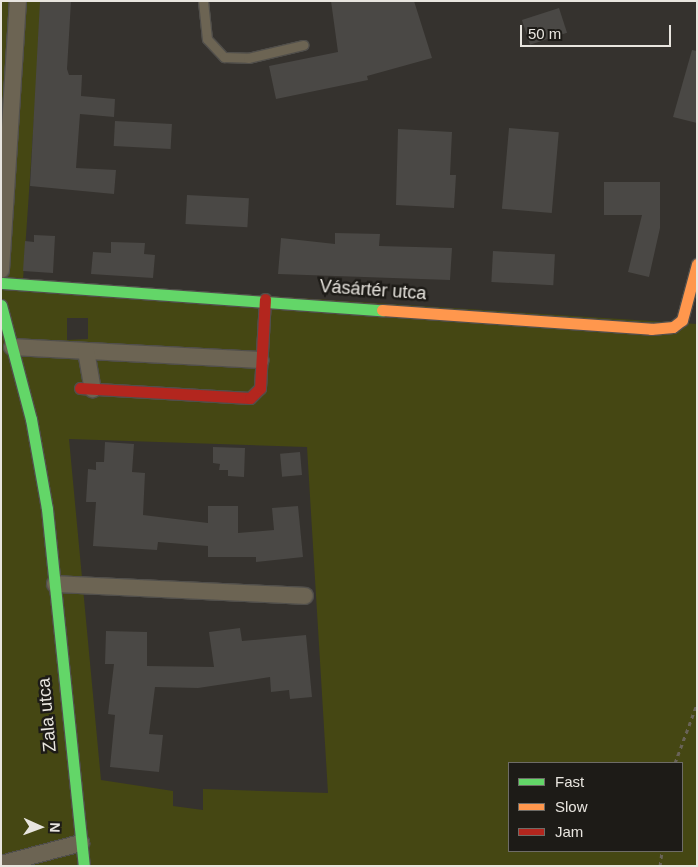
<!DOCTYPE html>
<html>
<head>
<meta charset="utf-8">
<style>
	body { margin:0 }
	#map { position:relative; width:698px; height:867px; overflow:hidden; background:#35322e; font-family:Helvetica,sans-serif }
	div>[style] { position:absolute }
	.green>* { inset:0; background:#454713 }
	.building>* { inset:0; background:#4a4845; transform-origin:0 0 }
	.path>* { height:3px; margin-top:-1.5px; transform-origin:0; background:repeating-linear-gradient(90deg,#696358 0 4px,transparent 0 8px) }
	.roads { filter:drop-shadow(1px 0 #514f4b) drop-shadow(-1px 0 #514f4b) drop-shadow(0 1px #514f4b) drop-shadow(0 -1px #514f4b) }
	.lane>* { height:9px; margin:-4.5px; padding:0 4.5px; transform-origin:4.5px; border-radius:4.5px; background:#6c6453 }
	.street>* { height:16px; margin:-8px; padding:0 8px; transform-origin:8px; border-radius:8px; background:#6c6453 }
	.fast>* { height:11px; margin:-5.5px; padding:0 5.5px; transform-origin:5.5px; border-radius:5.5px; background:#63d668 }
	.slow>* { height:11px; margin:-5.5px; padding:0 5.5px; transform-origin:5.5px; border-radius:5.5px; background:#ff974d }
	.jam>* { height:11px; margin:-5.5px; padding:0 5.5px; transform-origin:5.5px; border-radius:5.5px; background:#b3261e }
	span { translate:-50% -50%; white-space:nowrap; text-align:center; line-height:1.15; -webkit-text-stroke:5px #1d1b17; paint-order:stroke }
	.street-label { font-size:18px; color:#e8e5df }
	.frame { position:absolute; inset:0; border:2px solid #e8e5df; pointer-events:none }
	.legend { position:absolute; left:508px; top:762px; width:175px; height:90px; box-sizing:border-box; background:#1d1b17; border:1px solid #6e6c67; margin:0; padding:6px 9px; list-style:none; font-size:15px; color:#e8e5df }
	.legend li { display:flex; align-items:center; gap:10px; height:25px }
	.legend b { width:25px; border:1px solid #6e6c67 }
	.north { position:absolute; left:15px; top:802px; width:50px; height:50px; -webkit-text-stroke:4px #1d1b17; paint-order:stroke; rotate:92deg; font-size:14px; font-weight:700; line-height:20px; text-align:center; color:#e8e5df }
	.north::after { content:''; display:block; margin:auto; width:18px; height:22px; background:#e8e5df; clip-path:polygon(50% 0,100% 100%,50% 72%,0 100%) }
	.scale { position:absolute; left:520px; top:25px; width:151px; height:22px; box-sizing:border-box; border:2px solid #e8e5df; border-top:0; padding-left:6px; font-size:15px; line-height:18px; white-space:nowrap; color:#e8e5df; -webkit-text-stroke:4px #1d1b17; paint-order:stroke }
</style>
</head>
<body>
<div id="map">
	<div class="green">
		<i style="clip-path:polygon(evenodd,1px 1px,42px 1px,23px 280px,697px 324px,697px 866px,1px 866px,1px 1px,67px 318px,88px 318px,88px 339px,67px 340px,67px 318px,1px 1px,69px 439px,307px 447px,328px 793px,203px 789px,203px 810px,173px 806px,173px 791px,101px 780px,69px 439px,1px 1px,509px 763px,682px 763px,682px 851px,509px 851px,509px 763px)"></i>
	</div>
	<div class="building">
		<i style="clip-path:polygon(40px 1px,71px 1px,67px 69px,69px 75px,82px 75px,81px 96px,115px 99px,114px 117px,80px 114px,76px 168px,116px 170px,114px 194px,30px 186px)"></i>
		<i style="clip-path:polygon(331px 1px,414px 1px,432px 58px,367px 76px,368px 80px,276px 99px,269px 66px,338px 52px)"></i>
		<i style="left:559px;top:8px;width:26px;height:39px;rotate:72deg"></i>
		<i style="clip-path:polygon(692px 50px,697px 51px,697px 123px,673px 117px)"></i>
		<i style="left:115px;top:121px;width:57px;height:25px;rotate:3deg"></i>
		<i style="left:509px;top:128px;width:50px;height:81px;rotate:5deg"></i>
		<i style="clip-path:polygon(398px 129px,452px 132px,450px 175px,456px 175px,454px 208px,396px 205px)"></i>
		<i style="clip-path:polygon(604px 182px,660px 182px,660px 228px,649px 277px,628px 272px,642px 215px,604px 215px)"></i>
		<i style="left:187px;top:195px;width:62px;height:29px;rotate:3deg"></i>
		<i style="clip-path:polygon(335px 233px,380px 234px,379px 246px,452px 248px,450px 280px,278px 274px,281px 238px,335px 244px)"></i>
		<i style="clip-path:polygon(34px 235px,55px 236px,53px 273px,23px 271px,25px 241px,34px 242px)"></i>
		<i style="clip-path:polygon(111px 242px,145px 243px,144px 254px,155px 255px,153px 278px,91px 274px,93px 252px,111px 253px)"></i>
		<i style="left:493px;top:251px;width:62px;height:31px;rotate:3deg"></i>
		<i style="clip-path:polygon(105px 442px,134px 444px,132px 472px,145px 473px,143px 515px,208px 523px,208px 506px,238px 506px,238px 533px,274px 530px,272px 508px,298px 506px,303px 557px,256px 562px,256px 557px,208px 557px,208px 546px,158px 542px,157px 550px,93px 546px,96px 502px,86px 502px,88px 469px,96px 470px,96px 462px,104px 462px)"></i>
		<i style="clip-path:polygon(213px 447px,245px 448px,244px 477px,228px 476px,228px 470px,219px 470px,220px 464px,213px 463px)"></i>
		<i style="left:300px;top:452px;width:23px;height:20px;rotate:85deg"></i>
		<i style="clip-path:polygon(240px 628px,242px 641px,306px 635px,312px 697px,290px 699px,289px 690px,271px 692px,270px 677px,198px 688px,155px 687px,149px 734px,163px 735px,159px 772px,110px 767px,115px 715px,108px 714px,114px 664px,105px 664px,106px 631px,147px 632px,147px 666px,214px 667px,209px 632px)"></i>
	</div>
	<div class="path">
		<i style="left:675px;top:763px;width:63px;rotate:-69.6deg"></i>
		<i style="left:660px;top:866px;width:15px;rotate:-82deg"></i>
	</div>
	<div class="roads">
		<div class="lane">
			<i style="left:203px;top:1px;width:38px;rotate:84deg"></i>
			<i style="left:207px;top:39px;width:25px;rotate:47deg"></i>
			<i style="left:224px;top:57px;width:24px;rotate:2deg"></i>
			<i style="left:248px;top:58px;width:57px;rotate:-13.3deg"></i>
		</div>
		<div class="street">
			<i style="left:1px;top:270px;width:270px;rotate:-86.4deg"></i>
			<i style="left:12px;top:347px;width:249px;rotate:3deg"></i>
			<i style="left:86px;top:351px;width:39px;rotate:80deg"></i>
			<i style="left:55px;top:584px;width:250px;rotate:2.7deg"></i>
			<i style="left:1px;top:864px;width:83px;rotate:-14.7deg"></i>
		</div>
		<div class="fast">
			<i style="left:1px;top:283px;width:382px;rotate:4.1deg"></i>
			<i style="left:1px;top:305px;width:118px;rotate:75.3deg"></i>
			<i style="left:31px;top:419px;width:91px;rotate:79.9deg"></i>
			<i style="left:47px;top:509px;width:359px;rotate:84.1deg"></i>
		</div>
		<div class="slow">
			<i style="left:382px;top:310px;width:270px;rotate:4deg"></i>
			<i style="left:651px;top:329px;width:22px;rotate:-5deg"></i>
			<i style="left:673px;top:327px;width:11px;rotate:-38deg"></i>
			<i style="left:682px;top:320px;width:58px;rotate:-75deg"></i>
		</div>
		<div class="jam">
			<i style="left:80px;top:388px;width:170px;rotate:3.4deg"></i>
			<i style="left:250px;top:398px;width:14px;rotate:-45deg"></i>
			<i style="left:260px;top:388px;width:89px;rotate:-86.8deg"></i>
		</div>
	</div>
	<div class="street-label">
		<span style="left:373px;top:290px;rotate:4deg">Vásártér utca</span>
		<span style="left:47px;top:715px;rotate:-95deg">Zala utca</span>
	</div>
	<div class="frame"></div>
	<ul class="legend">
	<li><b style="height:6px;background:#63d668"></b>Fast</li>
	<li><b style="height:6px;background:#ff974d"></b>Slow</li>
	<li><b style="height:6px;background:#b3261e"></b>Jam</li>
	</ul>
	<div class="north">N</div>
	<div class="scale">50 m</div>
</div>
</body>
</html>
